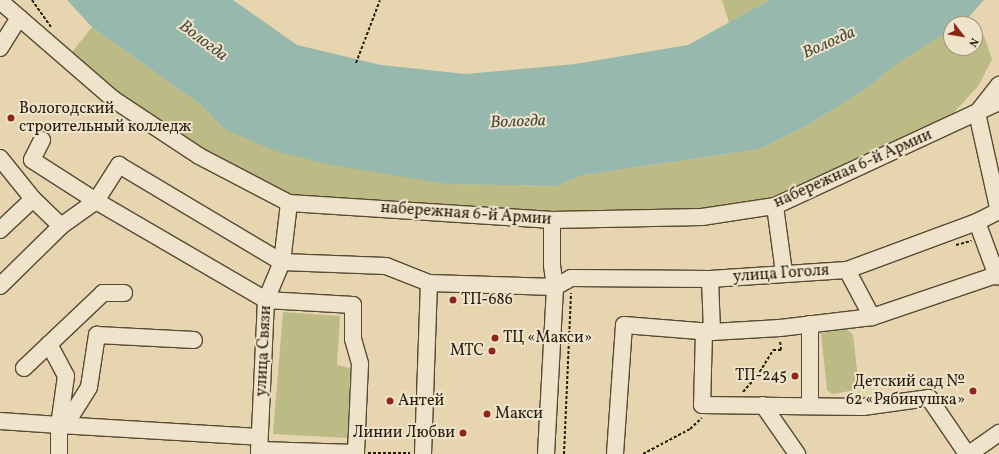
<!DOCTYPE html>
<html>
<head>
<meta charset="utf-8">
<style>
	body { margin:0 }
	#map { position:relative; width:999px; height:454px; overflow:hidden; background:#e6d5af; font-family:Vollkorn,serif }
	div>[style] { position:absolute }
	.green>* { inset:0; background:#bcbb86 }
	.water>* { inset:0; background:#96b8ad }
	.path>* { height:2px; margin-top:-1px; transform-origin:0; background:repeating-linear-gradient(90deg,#271b0b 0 3px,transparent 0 5px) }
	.roads { filter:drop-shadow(1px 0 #574a34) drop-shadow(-1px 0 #574a34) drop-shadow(0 1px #574a34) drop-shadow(0 -1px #574a34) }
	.minor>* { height:16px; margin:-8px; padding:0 8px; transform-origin:8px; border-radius:8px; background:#efe4cb }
	.dots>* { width:11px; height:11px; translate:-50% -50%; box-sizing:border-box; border:2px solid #efe4cb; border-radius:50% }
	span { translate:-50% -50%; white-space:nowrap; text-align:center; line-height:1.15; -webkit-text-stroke:4px #efe4cb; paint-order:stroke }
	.poi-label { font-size:16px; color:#271b0b }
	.left { translate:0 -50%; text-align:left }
	.right { translate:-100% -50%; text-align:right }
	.street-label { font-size:16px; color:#271b0b }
	.water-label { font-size:17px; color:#484a3c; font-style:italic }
	.north { position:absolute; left:943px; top:16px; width:40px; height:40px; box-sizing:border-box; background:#efe4cb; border:1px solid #9f947e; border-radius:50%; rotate:121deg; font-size:11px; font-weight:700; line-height:16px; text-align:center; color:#271b0b }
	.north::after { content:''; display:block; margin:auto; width:14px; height:18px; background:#8f2418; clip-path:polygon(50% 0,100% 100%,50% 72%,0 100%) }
</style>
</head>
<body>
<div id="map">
	<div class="green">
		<i style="clip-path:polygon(722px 0,770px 0,729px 23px)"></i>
		<i style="clip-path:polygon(92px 27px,201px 105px,224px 129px,447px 184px,556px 186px,583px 175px,760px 149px,806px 126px,863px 91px,901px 61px,951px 30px,951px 48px,975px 48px,975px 29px,984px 36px,992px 59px,979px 85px,947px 120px,774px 201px,701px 211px,552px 217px,290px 198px,201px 152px,115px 96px,75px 59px,73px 51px)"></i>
		<i style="clip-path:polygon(283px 312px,340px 316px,337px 365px,350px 368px,348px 438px,273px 434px)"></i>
		<i style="clip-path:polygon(847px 329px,853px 335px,859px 387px,856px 390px,832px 394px,827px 390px,821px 333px)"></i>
	</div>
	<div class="water">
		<i style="clip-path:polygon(67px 0,233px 0,297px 45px,381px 65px,466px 74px,575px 64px,688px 45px,770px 0,984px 0,965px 21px,951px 24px,951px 30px,901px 61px,863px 91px,806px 126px,760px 149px,583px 175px,556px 186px,447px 184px,327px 164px,275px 151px,224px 129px,201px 105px,92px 27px)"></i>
	</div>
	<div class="path">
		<i style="left:32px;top:0;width:33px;rotate:55deg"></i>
		<i style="left:356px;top:63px;width:67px;rotate:-69.1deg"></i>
		<i style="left:956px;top:245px;width:16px;rotate:-15deg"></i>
		<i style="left:743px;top:392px;width:21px;rotate:-49deg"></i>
		<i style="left:757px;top:376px;width:31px;rotate:-58deg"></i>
		<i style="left:773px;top:350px;width:8px"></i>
		<i style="left:781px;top:350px;width:9px;rotate:-96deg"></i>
		<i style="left:368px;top:453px;width:42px"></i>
		<i style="left:564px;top:454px;width:161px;rotate:-87.5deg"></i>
		<i style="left:643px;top:454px;width:53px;rotate:-28deg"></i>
		<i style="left:690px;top:429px;width:16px;rotate:-43deg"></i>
	</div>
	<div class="roads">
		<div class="minor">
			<i style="left:0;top:1px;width:150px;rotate:40.9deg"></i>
			<i style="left:113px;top:99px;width:103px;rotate:33.5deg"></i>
			<i style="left:199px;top:156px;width:102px;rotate:27.6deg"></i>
			<i style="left:289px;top:203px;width:264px;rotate:3.7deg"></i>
			<i style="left:552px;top:220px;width:150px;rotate:-1.1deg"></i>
			<i style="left:702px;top:217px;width:74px;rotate:-8.6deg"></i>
			<i style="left:775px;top:206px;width:247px;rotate:-24.9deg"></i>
			<i style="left:0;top:48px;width:36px;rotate:-58deg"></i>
			<i style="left:42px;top:140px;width:22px;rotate:117deg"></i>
			<i style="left:32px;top:160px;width:76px;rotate:32.6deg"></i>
			<i style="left:96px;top:201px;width:197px;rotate:30.2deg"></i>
			<i style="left:266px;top:300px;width:87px;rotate:3.3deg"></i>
			<i style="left:353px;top:305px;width:34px;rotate:90deg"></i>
			<i style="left:353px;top:339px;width:26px;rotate:74deg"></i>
			<i style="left:360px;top:364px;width:89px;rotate:92.6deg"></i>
			<i style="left:356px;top:453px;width:97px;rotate:-178.2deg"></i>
			<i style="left:0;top:158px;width:53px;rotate:51.2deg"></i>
			<i style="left:775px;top:206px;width:68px;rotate:82.3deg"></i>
			<i style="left:999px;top:212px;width:101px;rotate:-102.5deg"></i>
			<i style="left:977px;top:113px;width:36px;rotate:-52deg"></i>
			<i style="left:977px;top:222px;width:58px;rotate:69.7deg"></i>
			<i style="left:0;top:230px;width:45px;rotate:-43.2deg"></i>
			<i style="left:33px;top:199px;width:39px;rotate:44deg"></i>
			<i style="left:847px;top:270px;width:53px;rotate:62deg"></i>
			<i style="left:710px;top:279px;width:53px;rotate:87.8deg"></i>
			<i style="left:0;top:286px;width:86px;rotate:-44.5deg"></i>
			<i style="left:61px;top:226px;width:43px;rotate:-35.5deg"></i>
			<i style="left:96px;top:201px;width:43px;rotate:-57.4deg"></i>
			<i style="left:119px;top:165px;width:190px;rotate:30.8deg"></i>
			<i style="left:282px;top:262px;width:104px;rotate:2.2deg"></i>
			<i style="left:386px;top:266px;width:46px;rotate:21.6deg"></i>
			<i style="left:810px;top:324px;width:82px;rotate:90deg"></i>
			<i style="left:704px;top:331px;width:74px;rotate:91.5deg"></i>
			<i style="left:702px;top:405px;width:161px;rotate:0.7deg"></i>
			<i style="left:863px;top:407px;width:67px;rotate:-7.8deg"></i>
			<i style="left:929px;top:398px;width:68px;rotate:55.8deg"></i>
			<i style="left:49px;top:344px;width:36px;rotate:62deg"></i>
			<i style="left:66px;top:376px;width:49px;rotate:98.1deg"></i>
			<i style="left:24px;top:368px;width:109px;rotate:-43.5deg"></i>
			<i style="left:103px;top:293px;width:21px"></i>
			<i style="left:763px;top:405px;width:60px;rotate:55.2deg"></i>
			<i style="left:0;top:421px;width:59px;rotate:3.9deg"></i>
			<i style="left:59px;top:425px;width:29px;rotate:90deg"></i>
			<i style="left:59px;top:425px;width:200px;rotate:3.4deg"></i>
			<i style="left:59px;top:425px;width:15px;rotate:-37deg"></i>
			<i style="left:71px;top:416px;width:34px;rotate:-58deg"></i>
			<i style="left:89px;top:387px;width:53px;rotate:-81.3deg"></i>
			<i style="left:97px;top:335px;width:97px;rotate:3deg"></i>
			<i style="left:259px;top:454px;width:154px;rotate:-87.4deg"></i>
			<i style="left:266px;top:300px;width:41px;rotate:-67.2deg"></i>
			<i style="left:282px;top:262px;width:59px;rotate:-83.2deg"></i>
			<i style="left:423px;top:454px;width:171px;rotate:-88deg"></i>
			<i style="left:429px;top:283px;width:126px;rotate:1.8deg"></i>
			<i style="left:555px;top:287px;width:18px;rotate:-29deg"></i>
			<i style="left:571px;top:278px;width:139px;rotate:0.4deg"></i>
			<i style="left:710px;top:279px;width:137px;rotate:-3.8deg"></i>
			<i style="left:847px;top:270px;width:139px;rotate:-20.3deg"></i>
			<i style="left:977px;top:222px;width:25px;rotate:-27deg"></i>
			<i style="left:546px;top:454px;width:167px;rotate:-86.9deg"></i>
			<i style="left:555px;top:287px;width:22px;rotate:-98deg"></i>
			<i style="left:552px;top:265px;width:45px;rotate:-90deg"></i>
			<i style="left:615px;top:454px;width:129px;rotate:-86deg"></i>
			<i style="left:624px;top:325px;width:88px;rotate:4.5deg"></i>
			<i style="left:712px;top:332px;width:68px;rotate:-3.4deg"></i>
			<i style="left:780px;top:328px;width:93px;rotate:-6.8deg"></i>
			<i style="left:872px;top:317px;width:134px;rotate:-18.7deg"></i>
			<i style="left:969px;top:454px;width:37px;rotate:-35deg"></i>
		</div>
	</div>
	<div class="dots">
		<i style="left:11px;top:118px;background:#8f2418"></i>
		<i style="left:453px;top:300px;background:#8f2418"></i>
		<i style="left:495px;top:338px;background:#8f2418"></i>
		<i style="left:492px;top:351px;background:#8f2418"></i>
		<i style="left:795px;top:376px;background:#8f2418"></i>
		<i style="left:973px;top:391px;background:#8f2418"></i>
		<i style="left:390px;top:401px;background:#8f2418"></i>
		<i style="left:487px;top:414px;background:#8f2418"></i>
		<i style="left:463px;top:433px;background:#8f2418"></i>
	</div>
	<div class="poi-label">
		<span class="left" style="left:19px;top:118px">Вологодский<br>строительный колледж</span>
		<span class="left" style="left:461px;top:300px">ТП-686</span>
		<span class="left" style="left:503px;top:338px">ТЦ «Макси»</span>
		<span class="right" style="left:484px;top:351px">МТС</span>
		<span class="right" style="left:787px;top:376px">ТП-245</span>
		<span class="right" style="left:965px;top:391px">Детский сад №<br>62 «Рябинушка»</span>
		<span class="left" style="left:398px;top:401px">Антей</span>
		<span class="left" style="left:495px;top:414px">Макси</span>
		<span class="right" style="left:455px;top:433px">Линии Любви</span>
	</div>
	<div class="street-label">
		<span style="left:853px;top:169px;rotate:-24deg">набережная 6-й Армии</span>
		<span style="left:466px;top:214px;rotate:4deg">набережная 6-й Армии</span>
		<span style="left:781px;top:274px;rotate:-4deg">улица Гоголя</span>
		<span style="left:264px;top:351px;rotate:-87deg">улица Связи</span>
	</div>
	<div class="water-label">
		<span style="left:203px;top:41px;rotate:37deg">Вологда</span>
		<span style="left:829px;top:43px;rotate:-24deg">Вологда</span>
		<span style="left:518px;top:122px;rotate:-2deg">Вологда</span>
	</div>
	<div class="north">N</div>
</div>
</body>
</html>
